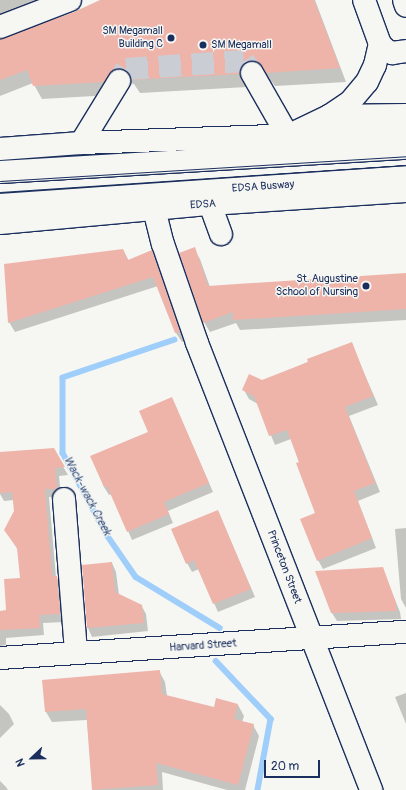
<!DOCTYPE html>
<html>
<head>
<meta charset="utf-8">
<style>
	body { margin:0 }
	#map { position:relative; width:406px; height:790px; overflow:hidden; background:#f6f6f2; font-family:Pangolin,sans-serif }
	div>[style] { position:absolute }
	.shadow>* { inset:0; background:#0003 }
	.stream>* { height:5.5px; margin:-2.75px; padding:0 2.75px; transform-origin:2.75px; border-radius:2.75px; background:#9fcefb }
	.building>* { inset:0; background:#eeb4aa }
	.minor-tunnel>* { height:22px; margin-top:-11px; transform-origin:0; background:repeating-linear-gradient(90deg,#caced4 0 22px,transparent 0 33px) }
	.roads { filter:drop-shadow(1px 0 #1b2f5e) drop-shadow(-1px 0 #1b2f5e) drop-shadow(0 1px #1b2f5e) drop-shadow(0 -1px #1b2f5e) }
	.minor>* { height:22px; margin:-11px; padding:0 11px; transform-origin:11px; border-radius:11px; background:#f6f6f2 }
	.major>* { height:22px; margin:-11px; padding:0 11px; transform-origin:11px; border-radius:11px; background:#f6f6f2 }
	.highway>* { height:22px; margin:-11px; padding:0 11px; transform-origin:11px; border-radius:11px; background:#f6f6f2 }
	.tram>* { height:1px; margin:-0.5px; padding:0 0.5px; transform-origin:0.5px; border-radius:0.5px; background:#1b2f5e }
	.dots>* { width:11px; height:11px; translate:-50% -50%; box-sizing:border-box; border:2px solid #f6f6f2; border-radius:50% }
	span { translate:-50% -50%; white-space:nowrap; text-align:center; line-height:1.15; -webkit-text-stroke:3px #f6f6f2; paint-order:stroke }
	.poi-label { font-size:11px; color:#1b2f5e }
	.right { translate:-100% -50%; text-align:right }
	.left { translate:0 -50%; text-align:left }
	.street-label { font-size:11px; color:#1b2f5e }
	.water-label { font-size:12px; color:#3c5785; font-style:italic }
	.north { position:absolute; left:12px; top:738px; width:40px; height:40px; -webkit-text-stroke:3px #f6f6f2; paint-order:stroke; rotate:248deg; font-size:11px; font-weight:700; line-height:16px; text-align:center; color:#1b2f5e }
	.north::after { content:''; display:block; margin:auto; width:14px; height:18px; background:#1b2f5e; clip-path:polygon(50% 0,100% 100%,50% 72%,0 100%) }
	.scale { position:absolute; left:264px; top:760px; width:56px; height:18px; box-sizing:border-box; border:2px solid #1b2f5e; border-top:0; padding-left:5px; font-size:12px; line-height:14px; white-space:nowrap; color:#1b2f5e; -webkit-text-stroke:3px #f6f6f2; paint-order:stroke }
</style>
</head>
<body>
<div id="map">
	<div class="shadow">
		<i style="clip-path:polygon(0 0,40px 0,0 31px)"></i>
		<i style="clip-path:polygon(103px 0,315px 0,346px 82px,275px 86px,267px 76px,260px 74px,249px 80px,247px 87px,140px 93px,134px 84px,127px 82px,111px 95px,42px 99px,33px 83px,0 96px,0 40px,75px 13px)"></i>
		<i style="clip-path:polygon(194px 249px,200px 259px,210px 287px,406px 274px,406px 320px,240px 330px,236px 323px,210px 332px,204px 322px)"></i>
		<i style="clip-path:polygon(123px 250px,129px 261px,151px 251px,157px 261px,185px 341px,182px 342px,176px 333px,158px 286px,15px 332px,9px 322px)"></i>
		<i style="clip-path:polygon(351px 343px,378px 405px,349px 416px,380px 492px,358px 501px,376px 548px,323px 569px,318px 560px,317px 513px,291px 439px,275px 445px,258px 404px,249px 399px,244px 390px)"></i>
		<i style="clip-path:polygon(176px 407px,213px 492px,168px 511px,173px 523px,132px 540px,112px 494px,109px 495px,104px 487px,92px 457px,149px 432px)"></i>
		<i style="clip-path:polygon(53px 449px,68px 475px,59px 476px,61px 496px,49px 497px,56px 577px,62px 585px,64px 622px,43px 623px,44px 635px,6px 638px,6px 645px,0 646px,0 612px,7px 611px,21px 579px,18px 550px,5px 530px,15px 511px,14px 500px,4px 501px,0 494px,0 453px)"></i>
		<i style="clip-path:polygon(218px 511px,255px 597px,218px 612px,199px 569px,192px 572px,187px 563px)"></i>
		<i style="clip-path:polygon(406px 528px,406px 608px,401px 599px,395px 529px)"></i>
		<i style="clip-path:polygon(112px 563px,116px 572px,119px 595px,141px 605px,146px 614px,148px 631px,92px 637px,88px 628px,83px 566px)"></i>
		<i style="clip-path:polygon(382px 568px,400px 612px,401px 619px,337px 621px,332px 613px)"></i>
		<i style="clip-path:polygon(159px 671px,165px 682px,167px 696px,214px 708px,238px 705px,244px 716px,242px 722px,253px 725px,259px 736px,245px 790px,227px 790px,162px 772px,163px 790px,93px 790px,87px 720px,52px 722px,46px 712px,43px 681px)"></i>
		<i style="clip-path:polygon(406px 693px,406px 724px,395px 697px)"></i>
		<i style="clip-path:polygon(0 705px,9px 714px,14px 724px,0 738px)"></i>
		<i style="clip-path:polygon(0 781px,6px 787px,8px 790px,0 790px)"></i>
	</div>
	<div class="stream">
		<i style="left:175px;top:340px;width:118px;rotate:161.3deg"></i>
		<i style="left:63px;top:378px;width:75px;rotate:90deg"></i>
		<i style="left:63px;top:453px;width:93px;rotate:61.8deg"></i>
		<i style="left:107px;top:535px;width:51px;rotate:55.4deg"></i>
		<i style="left:136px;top:577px;width:98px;rotate:31.3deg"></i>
		<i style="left:216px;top:661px;width:80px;rotate:46.5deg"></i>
		<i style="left:271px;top:719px;width:72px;rotate:100.4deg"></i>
	</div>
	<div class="building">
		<i style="clip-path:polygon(100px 0,314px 0,340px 68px,266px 73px,259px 62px,252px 61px,245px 62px,241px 66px,240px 74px,131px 80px,126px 71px,119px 69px,113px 70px,104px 82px,33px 86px,27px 70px,0 80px,0 39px,74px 12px)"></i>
		<i style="clip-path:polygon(195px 247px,208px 286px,406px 273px,406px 309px,233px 320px,233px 312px,203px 323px,179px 253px)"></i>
		<i style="clip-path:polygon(123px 249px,128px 260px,152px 250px,180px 332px,175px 333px,153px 277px,8px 323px,4px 264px)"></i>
		<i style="clip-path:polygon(352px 342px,373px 396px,345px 407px,375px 483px,354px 491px,372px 538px,317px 561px,300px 519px,315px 513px,296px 463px,299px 462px,287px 430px,269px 436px,254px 396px,242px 390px,249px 374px,262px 380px,308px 362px,307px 359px)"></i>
		<i style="clip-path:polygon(172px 397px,209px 483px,164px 502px,169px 514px,127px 532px,107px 486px,104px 487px,90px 456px,148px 432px,139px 411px)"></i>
		<i style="clip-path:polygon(54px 448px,65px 467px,55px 468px,57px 489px,45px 489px,52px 576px,57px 576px,60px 614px,39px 615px,40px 628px,0 630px,0 611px,6px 610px,4px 579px,20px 578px,17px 548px,4px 530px,14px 511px,12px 492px,0 493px,0 452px)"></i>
		<i style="clip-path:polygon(218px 510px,251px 589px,213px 604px,194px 560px,186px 564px,171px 529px)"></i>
		<i style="clip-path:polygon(112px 562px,115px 592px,142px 605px,144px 623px,87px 628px,82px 565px)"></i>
		<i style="clip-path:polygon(383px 567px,396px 603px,396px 611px,331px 613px,315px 571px)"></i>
		<i style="clip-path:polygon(160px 670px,162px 694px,214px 707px,216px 698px,238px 704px,234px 719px,254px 724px,238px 785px,156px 763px,158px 785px,92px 790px,86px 709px,45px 712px,42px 680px)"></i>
	</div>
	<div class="minor-tunnel">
		<i style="left:119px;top:81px;width:14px;rotate:-60deg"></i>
		<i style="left:126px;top:69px;width:118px;rotate:-3.9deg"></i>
		<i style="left:244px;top:61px;width:14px;rotate:56deg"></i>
	</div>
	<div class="roads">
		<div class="minor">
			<i style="left:0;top:27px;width:75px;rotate:-21.1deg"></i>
			<i style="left:252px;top:73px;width:73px;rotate:60.3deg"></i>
			<i style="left:81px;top:143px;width:73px;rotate:-58.5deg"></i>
			<i style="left:0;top:172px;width:407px;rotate:-3.4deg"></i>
			<i style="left:210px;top:204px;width:32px;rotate:70deg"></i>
			<i style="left:0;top:205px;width:407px;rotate:-3.9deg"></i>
			<i style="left:154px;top:209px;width:36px;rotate:76deg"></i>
			<i style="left:163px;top:244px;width:105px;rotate:71deg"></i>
			<i style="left:197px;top:343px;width:480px;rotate:68.7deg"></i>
			<i style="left:64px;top:499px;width:154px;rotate:85.5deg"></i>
			<i style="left:0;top:658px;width:407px;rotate:-3.7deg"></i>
		</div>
		<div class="major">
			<i style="left:404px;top:0;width:6px;rotate:72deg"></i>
			<i style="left:380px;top:44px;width:8px;rotate:45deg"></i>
			<i style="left:386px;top:50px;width:7px;rotate:27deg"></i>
			<i style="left:392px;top:53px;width:14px;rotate:-8deg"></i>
			<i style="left:329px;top:116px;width:25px;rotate:-34deg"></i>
			<i style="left:350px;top:102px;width:26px;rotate:-50deg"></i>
			<i style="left:367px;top:82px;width:19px;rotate:-65deg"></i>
			<i style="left:375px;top:65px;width:22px;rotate:-77deg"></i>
			<i style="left:380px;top:44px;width:47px;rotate:-110deg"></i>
		</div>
		<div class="highway">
			<i style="left:296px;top:132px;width:37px;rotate:-26deg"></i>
			<i style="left:329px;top:116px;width:77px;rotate:-0.7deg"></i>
			<i style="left:0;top:149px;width:81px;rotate:-4.2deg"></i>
			<i style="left:81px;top:143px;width:325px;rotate:-2.1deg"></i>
			<i style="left:0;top:223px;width:211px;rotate:-5.2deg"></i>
			<i style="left:210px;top:204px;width:196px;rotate:-3.8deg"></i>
		</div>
	</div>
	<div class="tram">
		<i style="left:0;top:181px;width:407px;rotate:-3.5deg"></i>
		<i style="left:0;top:192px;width:407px;rotate:-3.8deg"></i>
	</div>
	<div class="dots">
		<i style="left:171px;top:38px;background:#1b2f5e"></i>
		<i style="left:203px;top:45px;background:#1b2f5e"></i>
		<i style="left:366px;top:286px;background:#1b2f5e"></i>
	</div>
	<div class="poi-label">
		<span class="right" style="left:163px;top:38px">SM Megamall<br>Building C</span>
		<span class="left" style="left:211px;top:45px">SM Megamall</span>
		<span class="right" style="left:358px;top:286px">St. Augustine<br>School of Nursing</span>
	</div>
	<div class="street-label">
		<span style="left:263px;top:187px;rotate:-4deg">EDSA Busway</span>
		<span style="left:203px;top:205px;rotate:-4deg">EDSA</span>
		<span style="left:284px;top:567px;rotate:69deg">Princeton Street</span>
		<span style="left:203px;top:646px;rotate:-4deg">Harvard Street</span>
	</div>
	<div class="water-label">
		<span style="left:87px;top:496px;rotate:62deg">Wack-wack Creek</span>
	</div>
	<div class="north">N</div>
	<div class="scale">20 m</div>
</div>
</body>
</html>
